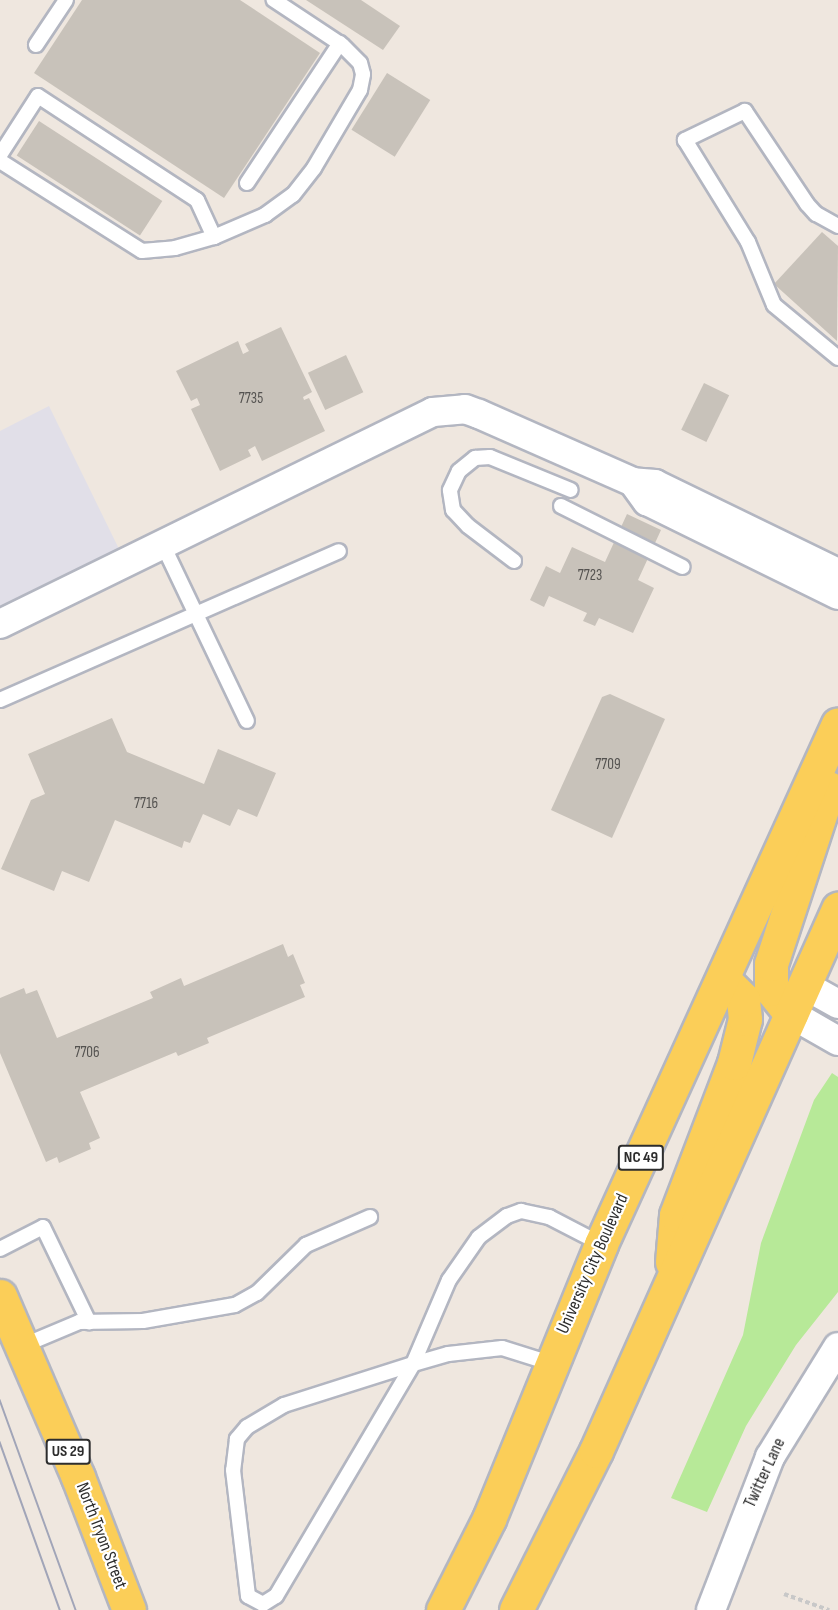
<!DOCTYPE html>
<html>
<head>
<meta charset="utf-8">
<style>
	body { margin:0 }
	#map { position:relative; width:838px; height:1610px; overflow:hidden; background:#efe7df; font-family:"Sofia Sans Condensed",sans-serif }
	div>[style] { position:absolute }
	.industrial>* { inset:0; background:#e1dfe8 }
	.green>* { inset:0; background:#b7e998 }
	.building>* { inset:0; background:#c8c2ba; transform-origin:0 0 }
	.path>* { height:4px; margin-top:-2px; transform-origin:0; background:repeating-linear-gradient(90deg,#c8c8c8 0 4.5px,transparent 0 7.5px) }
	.roads { filter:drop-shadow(2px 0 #b3b6c1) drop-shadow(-2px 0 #b3b6c1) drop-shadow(0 2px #b3b6c1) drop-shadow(0 -2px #b3b6c1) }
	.service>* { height:14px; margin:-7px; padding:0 7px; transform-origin:7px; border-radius:7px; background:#fff }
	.minor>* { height:28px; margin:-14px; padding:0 14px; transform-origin:14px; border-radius:14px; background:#fff }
	.primary>* { height:33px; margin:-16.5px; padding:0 16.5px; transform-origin:16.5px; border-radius:16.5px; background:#fbce58 }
	.tram>* { height:1.5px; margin:-0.75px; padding:0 0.75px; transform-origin:0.75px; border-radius:0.75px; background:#a1a5b8 }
	span { translate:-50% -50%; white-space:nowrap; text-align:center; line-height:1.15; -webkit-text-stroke:4.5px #fff; paint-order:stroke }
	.number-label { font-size:15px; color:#545250 }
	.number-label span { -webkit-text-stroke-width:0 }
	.shield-label span { padding:2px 4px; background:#fff; border:2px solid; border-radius:4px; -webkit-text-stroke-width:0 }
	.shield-label { font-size:16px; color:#2d2d2d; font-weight:700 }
	.street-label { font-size:18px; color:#2d2d2d }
</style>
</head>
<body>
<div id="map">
	<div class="industrial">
		<i style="clip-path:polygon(49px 406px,119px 549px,0 608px,0 431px)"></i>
	</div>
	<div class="green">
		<i style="clip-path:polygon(832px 1073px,838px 1077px,838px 1292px,796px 1345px,746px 1426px,707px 1512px,671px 1498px,743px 1335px,761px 1243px,814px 1100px)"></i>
	</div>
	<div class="building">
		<i style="clip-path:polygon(82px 0,240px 0,320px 53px,224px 198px,34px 73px)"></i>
		<i style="clip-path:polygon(306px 0,361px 0,400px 26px,383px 50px)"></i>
		<i style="left:387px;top:73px;width:51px;height:67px;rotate:32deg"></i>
		<i style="left:39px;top:121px;width:147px;height:41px;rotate:33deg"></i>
		<i style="clip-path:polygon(822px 232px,838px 246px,837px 341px,774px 284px)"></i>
		<i style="clip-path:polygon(281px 327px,312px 392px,303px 397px,304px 400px,309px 398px,325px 431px,262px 461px,255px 446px,248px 450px,251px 456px,220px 471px,191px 409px,200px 405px,197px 398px,191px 401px,176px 371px,238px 341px,243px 354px,249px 351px,245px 344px)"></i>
		<i style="left:346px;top:355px;width:41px;height:42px;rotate:65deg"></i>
		<i style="left:704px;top:383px;width:28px;height:52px;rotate:26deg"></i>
		<i style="clip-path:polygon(627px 514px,661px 530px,638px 580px,654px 588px,633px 633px,599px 618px,595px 626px,583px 621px,587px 613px,549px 596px,544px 607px,530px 600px,546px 566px,560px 573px,572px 547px,605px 562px)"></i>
		<i style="clip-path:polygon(610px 694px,665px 719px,612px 838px,551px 810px,602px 697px)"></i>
		<i style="clip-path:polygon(112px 718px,127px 752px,204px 784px,218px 749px,276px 773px,257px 817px,238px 809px,230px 826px,203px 814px,190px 843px,184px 841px,182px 848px,115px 820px,89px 882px,62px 871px,54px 891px,1px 869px,31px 800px,45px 794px,28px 754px)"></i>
		<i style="clip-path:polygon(283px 944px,288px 957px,293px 954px,305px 983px,300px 985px,305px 997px,207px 1038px,209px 1043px,178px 1056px,176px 1052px,80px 1092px,100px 1138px,89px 1143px,91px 1149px,59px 1163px,57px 1157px,46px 1162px,0 1053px,0 998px,24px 988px,26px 994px,37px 990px,57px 1038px,153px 998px,150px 992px,181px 978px,184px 986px)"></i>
	</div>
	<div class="path">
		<i style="left:784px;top:1594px;width:48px;rotate:19.6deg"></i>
	</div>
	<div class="roads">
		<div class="service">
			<i style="left:36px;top:45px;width:54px;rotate:-56.3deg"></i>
			<i style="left:0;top:155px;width:70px;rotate:-57.2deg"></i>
			<i style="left:38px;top:96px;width:190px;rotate:33.2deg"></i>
			<i style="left:197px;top:200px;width:41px;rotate:65.3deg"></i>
			<i style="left:0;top:161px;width:168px;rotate:32.4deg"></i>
			<i style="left:142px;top:251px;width:33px;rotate:-5deg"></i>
			<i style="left:175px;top:248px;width:41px;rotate:-15.8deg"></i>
			<i style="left:214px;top:237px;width:56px;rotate:-23.3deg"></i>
			<i style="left:265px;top:215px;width:34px;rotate:-36deg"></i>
			<i style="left:293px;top:195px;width:34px;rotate:-52deg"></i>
			<i style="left:314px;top:168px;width:91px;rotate:-59.5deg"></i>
			<i style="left:360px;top:90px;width:16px;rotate:-79deg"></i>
			<i style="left:363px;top:74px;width:11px;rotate:-105deg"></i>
			<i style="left:360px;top:63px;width:25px;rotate:-135deg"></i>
			<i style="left:342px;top:45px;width:82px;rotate:-146.5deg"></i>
			<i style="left:247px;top:183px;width:168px;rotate:-56.4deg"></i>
			<i style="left:838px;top:226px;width:25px;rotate:-151deg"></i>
			<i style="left:816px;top:214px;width:13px;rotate:-132deg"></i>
			<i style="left:807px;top:204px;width:112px;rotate:-123.7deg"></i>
			<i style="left:745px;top:111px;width:67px;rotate:154.2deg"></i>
			<i style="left:685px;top:140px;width:120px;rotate:58.3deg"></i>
			<i style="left:748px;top:242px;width:68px;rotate:67.6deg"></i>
			<i style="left:774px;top:305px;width:83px;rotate:39.6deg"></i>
			<i style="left:561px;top:506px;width:136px;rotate:26.6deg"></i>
			<i style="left:162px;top:543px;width:197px;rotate:64.5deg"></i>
			<i style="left:514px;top:561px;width:58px;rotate:-142.7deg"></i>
			<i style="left:468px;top:526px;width:22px;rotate:-133deg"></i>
			<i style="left:453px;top:510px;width:20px;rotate:-99deg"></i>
			<i style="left:450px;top:490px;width:21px;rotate:-65deg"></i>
			<i style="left:459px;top:471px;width:21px;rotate:-39deg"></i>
			<i style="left:475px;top:458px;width:15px;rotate:-4deg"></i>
			<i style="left:490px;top:457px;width:87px;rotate:22.2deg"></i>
			<i style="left:0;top:700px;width:370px;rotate:-23.7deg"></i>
			<i style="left:0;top:1249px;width:48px;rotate:-27.1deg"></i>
			<i style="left:43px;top:1227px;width:106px;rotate:64.2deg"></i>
			<i style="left:22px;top:1346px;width:62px;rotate:-22.8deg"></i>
			<i style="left:79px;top:1322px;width:64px;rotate:-0.9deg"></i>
			<i style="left:143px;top:1321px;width:93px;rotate:-9.9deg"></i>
			<i style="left:235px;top:1305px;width:25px;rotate:-29deg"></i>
			<i style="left:257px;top:1293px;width:69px;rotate:-44.4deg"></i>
			<i style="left:306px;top:1245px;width:70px;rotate:-23.6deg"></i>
			<i style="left:550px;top:1363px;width:50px;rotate:-162.6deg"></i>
			<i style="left:502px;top:1348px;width:54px;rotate:173.7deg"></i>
			<i style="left:448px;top:1354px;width:36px;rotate:164deg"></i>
			<i style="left:413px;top:1364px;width:135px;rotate:162.4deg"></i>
			<i style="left:284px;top:1405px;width:43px;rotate:149.3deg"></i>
			<i style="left:247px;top:1427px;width:16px;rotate:130deg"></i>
			<i style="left:237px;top:1439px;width:31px;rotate:97deg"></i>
			<i style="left:233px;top:1470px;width:127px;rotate:83.2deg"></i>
			<i style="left:248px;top:1596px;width:17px;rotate:28deg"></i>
			<i style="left:263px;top:1604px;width:15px;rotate:-32deg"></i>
			<i style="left:276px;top:1596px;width:269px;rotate:-59.4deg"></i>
			<i style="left:413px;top:1364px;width:91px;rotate:-66.8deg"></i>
			<i style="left:449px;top:1280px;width:52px;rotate:-55.1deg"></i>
			<i style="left:479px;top:1237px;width:35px;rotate:-37deg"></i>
			<i style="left:507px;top:1216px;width:15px;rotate:-20deg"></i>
			<i style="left:521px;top:1211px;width:29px;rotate:12deg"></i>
			<i style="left:549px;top:1217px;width:59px;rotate:27.4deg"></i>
		</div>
		<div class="minor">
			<i style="left:838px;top:573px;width:203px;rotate:-154.1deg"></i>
			<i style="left:655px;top:484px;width:22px;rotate:-175deg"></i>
			<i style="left:633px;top:482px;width:24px;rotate:54deg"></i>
			<i style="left:647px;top:501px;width:213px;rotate:26.2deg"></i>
			<i style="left:0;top:624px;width:482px;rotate:-26.1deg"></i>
			<i style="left:433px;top:412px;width:32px;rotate:-5deg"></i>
			<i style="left:465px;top:409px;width:15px;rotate:20deg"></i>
			<i style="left:479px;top:414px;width:168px;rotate:23.8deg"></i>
			<i style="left:804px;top:985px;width:39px;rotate:29deg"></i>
			<i style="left:791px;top:1014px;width:54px;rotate:29.9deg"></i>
			<i style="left:711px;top:1610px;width:164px;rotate:-68.9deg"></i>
			<i style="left:770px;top:1457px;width:129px;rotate:-58.3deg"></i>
		</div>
		<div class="primary">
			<i style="left:791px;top:1014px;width:32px;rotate:-129deg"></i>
			<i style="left:771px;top:989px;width:25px;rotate:-90deg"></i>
			<i style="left:771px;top:964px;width:185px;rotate:-71.8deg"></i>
			<i style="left:672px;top:1262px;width:47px;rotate:-85.1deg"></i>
			<i style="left:676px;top:1215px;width:163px;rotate:-69.1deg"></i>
			<i style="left:734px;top:1063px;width:45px;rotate:-76deg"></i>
			<i style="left:745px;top:1019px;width:20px;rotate:-96deg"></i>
			<i style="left:743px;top:999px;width:28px;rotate:-135deg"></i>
			<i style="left:0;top:1296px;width:197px;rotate:66.7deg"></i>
			<i style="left:78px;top:1477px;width:142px;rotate:69deg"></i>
			<i style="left:443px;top:1610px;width:102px;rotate:-63.2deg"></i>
			<i style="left:489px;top:1519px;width:297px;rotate:-67.8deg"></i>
			<i style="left:601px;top:1244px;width:571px;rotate:-65.5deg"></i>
			<i style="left:516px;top:1610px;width:178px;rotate:-63.3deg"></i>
			<i style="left:596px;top:1451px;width:594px;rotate:-65.94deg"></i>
		</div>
	</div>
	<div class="tram">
		<i style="left:0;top:1400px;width:223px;rotate:70.1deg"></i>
		<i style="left:0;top:1442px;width:178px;rotate:70.3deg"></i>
	</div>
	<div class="number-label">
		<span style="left:251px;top:399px">7735</span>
		<span style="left:590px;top:576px">7723</span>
		<span style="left:608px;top:765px">7709</span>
		<span style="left:146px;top:804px">7716</span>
		<span style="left:87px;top:1053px">7706</span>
	</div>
	<div class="shield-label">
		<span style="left:641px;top:1158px">NC 49</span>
		<span style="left:68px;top:1452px">US 29</span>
	</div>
	<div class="street-label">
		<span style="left:593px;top:1264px;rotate:-66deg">University City Boulevard</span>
		<span style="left:765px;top:1473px;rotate:-65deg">Twitter Lane</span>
		<span style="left:101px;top:1536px;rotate:69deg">North Tryon Street</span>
	</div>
</div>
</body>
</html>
